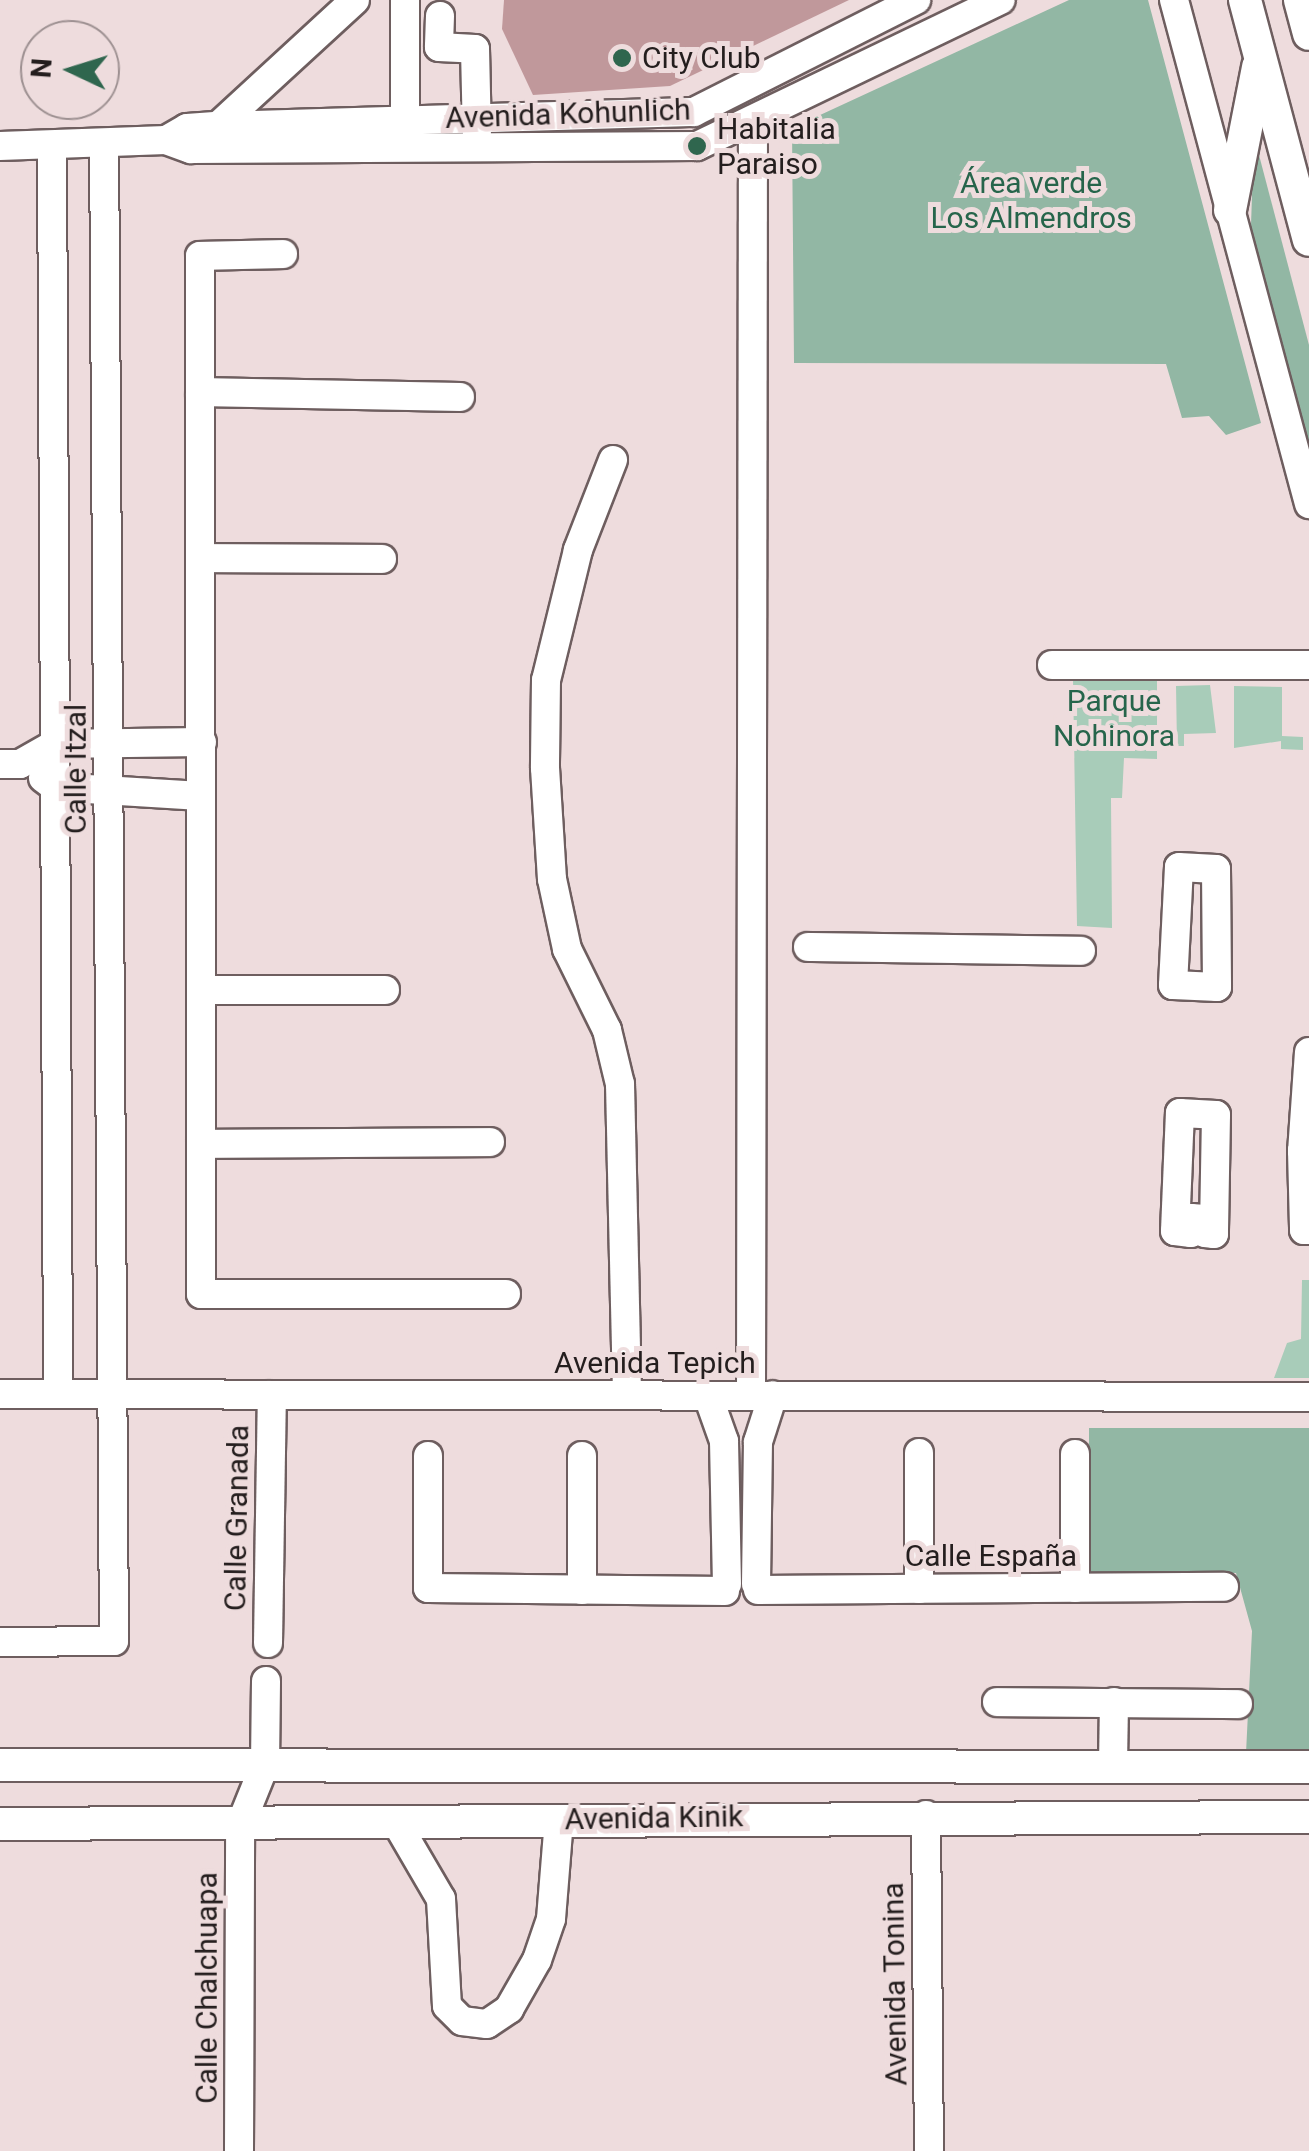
<!DOCTYPE html>
<html>
<head>
<meta charset="utf-8">
<style>
	body { margin:0 }
	#map { position:relative; width:1309px; height:2151px; overflow:hidden; background:#eedcdd; font-family:Roboto,sans-serif }
	div>[style] { position:absolute }
	.green>* { inset:0; background:#a8ccb9 }
	.forest>* { inset:0; background:#92b7a4 }
	.building>* { inset:0; background:#c0989b }
	.roads { filter:drop-shadow(2px 0 #6e5e5f) drop-shadow(-2px 0 #6e5e5f) drop-shadow(0 2px #6e5e5f) drop-shadow(0 -2px #6e5e5f) }
	.minor>* { height:28px; margin:-14px; padding:0 14px; transform-origin:14px; border-radius:14px; background:#fff }
	.major>* { height:32px; margin:-16px; padding:0 16px; transform-origin:16px; border-radius:16px; background:#fff }
	.dots>* { width:28px; height:28px; translate:-50% -50%; box-sizing:border-box; border:5px solid #eedcdd; border-radius:50% }
	span { translate:-50% -50%; white-space:nowrap; text-align:center; line-height:1.15; -webkit-text-stroke:10px #eedcdd; paint-order:stroke }
	.poi-label { font-size:30px; color:#241e1e }
	.left { translate:0 -50%; text-align:left }
	.street-label { font-size:30px; color:#241e1e }
	.park-label { font-size:30px; color:#26654b }
	.north { position:absolute; left:20px; top:20px; width:100px; height:100px; box-sizing:border-box; background:#eedcdd; border:2px solid #9d9091; border-radius:50%; rotate:274deg; font-size:28px; font-weight:700; line-height:40px; text-align:center; color:#241e1e }
	.north::after { content:''; display:block; margin:auto; width:35px; height:45px; background:#2f664e; clip-path:polygon(50% 0,100% 100%,50% 72%,0 100%) }
</style>
</head>
<body>
<div id="map">
	<div class="green">
		<i style="clip-path:polygon(1073px 679px,1157px 680px,1157px 759px,1124px 758px,1122px 798px,1111px 798px,1112px 928px,1077px 926px)"></i>
		<i style="clip-path:polygon(1210px 685px,1216px 733px,1184px 734px,1184px 746px,1177px 746px,1176px 686px)"></i>
		<i style="clip-path:polygon(1234px 686px,1282px 687px,1282px 736px,1303px 737px,1303px 750px,1281px 749px,1281px 741px,1234px 748px)"></i>
		<i style="clip-path:polygon(1302px 1280px,1309px 1280px,1309px 1378px,1274px 1378px,1287px 1343px,1301px 1339px)"></i>
	</div>
	<div class="forest">
		<i style="clip-path:polygon(1069px 0,1148px 0,1261px 423px,1226px 435px,1209px 416px,1182px 418px,1166px 364px,794px 363px,792px 128px)"></i>
		<i style="clip-path:polygon(1254px 136px,1309px 345px,1309px 467px,1250px 255px)"></i>
		<i style="clip-path:polygon(1089px 1428px,1309px 1428px,1309px 1752px,1246px 1753px,1252px 1631px,1236px 1573px,1089px 1574px)"></i>
	</div>
	<div class="building">
		<i style="clip-path:polygon(504px 0,849px 0,670px 86px,533px 95px,502px 29px)"></i>
	</div>
	<div class="roads">
		<div class="minor">
			<i style="left:405px;top:0;width:120px;rotate:90deg"></i>
			<i style="left:1174px;top:0;width:522px;rotate:75deg"></i>
			<i style="left:440px;top:16px;width:31px;rotate:92deg"></i>
			<i style="left:439px;top:47px;width:36px;rotate:3deg"></i>
			<i style="left:475px;top:49px;width:86px;rotate:88.7deg"></i>
			<i style="left:218px;top:133px;width:7px;rotate:-90deg"></i>
			<i style="left:218px;top:126px;width:186px;rotate:-42.6deg"></i>
			<i style="left:166px;top:140px;width:27px;rotate:20deg"></i>
			<i style="left:191px;top:149px;width:506px;rotate:-0.34deg"></i>
			<i style="left:697px;top:146px;width:337px;rotate:-25.7deg"></i>
			<i style="left:0;top:146px;width:166px;rotate:-2.1deg"></i>
			<i style="left:166px;top:140px;width:24px;rotate:-30deg"></i>
			<i style="left:187px;top:128px;width:31px;rotate:-4deg"></i>
			<i style="left:218px;top:126px;width:476px;rotate:-1.7deg"></i>
			<i style="left:694px;top:112px;width:249px;rotate:-26.8deg"></i>
			<i style="left:52px;top:147px;width:1247px;rotate:89.72deg"></i>
			<i style="left:283px;top:254px;width:83px;rotate:178.6deg"></i>
			<i style="left:200px;top:256px;width:1038px;rotate:89.94deg"></i>
			<i style="left:201px;top:1294px;width:305px"></i>
			<i style="left:200px;top:392px;width:260px;rotate:1.1deg"></i>
			<i style="left:613px;top:460px;width:97px;rotate:111.3deg"></i>
			<i style="left:578px;top:550px;width:134px;rotate:103.8deg"></i>
			<i style="left:546px;top:680px;width:88px;rotate:90.7deg"></i>
			<i style="left:545px;top:768px;width:111px;rotate:86.4deg"></i>
			<i style="left:552px;top:879px;width:72px;rotate:77.9deg"></i>
			<i style="left:567px;top:949px;width:90px;rotate:63.7deg"></i>
			<i style="left:607px;top:1030px;width:56px;rotate:76.5deg"></i>
			<i style="left:620px;top:1084px;width:311px;rotate:88.7deg"></i>
			<i style="left:201px;top:558px;width:181px;rotate:0.3deg"></i>
			<i style="left:1052px;top:665px;width:257px"></i>
			<i style="left:0;top:764px;width:20px"></i>
			<i style="left:20px;top:764px;width:40px;rotate:-29.7deg"></i>
			<i style="left:55px;top:744px;width:147px;rotate:-0.8deg"></i>
			<i style="left:43px;top:778px;width:15px;rotate:37deg"></i>
			<i style="left:55px;top:787px;width:146px;rotate:3.5deg"></i>
			<i style="left:1179px;top:867px;width:37px;rotate:3deg"></i>
			<i style="left:1216px;top:869px;width:118px;rotate:89.5deg"></i>
			<i style="left:1217px;top:987px;width:44px;rotate:-177.4deg"></i>
			<i style="left:1173px;top:985px;width:118px;rotate:-87.1deg"></i>
			<i style="left:808px;top:947px;width:273px;rotate:0.8deg"></i>
			<i style="left:201px;top:990px;width:184px"></i>
			<i style="left:1309px;top:1052px;width:99px;rotate:94deg"></i>
			<i style="left:1302px;top:1151px;width:7px;rotate:8deg"></i>
			<i style="left:1309px;top:1152px;width:7px;rotate:-172deg"></i>
			<i style="left:1302px;top:1151px;width:79px;rotate:88.5deg"></i>
			<i style="left:1304px;top:1230px;width:5px"></i>
			<i style="left:1180px;top:1113px;width:36px;rotate:3deg"></i>
			<i style="left:1216px;top:1115px;width:119px;rotate:91deg"></i>
			<i style="left:1214px;top:1234px;width:9px;rotate:-174deg"></i>
			<i style="left:1205px;top:1233px;width:14px;rotate:-90deg"></i>
			<i style="left:1205px;top:1219px;width:14px;rotate:-176deg"></i>
			<i style="left:1191px;top:1218px;width:15px;rotate:90deg"></i>
			<i style="left:1191px;top:1233px;width:16px;rotate:-173deg"></i>
			<i style="left:1175px;top:1231px;width:118px;rotate:-87.6deg"></i>
			<i style="left:201px;top:1144px;width:289px;rotate:-0.4deg"></i>
			<i style="left:0;top:1394px;width:1309px;rotate:0.13deg"></i>
			<i style="left:708px;top:1396px;width:48px;rotate:70.4deg"></i>
			<i style="left:724px;top:1441px;width:143px;rotate:88.8deg"></i>
			<i style="left:751px;top:1396px;width:1274px;rotate:-89.91deg"></i>
			<i style="left:919px;top:1453px;width:136px;rotate:90deg"></i>
			<i style="left:1075px;top:1454px;width:134px;rotate:90deg"></i>
			<i style="left:428px;top:1456px;width:132px;rotate:90deg"></i>
			<i style="left:428px;top:1588px;width:297px;rotate:0.6deg"></i>
			<i style="left:756px;top:1584px;width:142px;rotate:-89.2deg"></i>
			<i style="left:758px;top:1442px;width:49px;rotate:-72.3deg"></i>
			<i style="left:582px;top:1590px;width:134px;rotate:-90deg"></i>
			<i style="left:758px;top:1590px;width:466px;rotate:-0.4deg"></i>
			<i style="left:0;top:1642px;width:114px;rotate:-0.5deg"></i>
			<i style="left:114px;top:1641px;width:1497px;rotate:-90.38deg"></i>
			<i style="left:268px;top:1643px;width:248px;rotate:-89.1deg"></i>
			<i style="left:997px;top:1702px;width:241px;rotate:0.5deg"></i>
			<i style="left:1113px;top:1765px;width:63px;rotate:-89.1deg"></i>
			<i style="left:926px;top:1815px;width:336px;rotate:89.5deg"></i>
			<i style="left:396px;top:1822px;width:89px;rotate:59.7deg"></i>
			<i style="left:441px;top:1899px;width:107px;rotate:86.8deg"></i>
			<i style="left:447px;top:2006px;width:21px;rotate:45deg"></i>
			<i style="left:462px;top:2021px;width:25px;rotate:7deg"></i>
			<i style="left:487px;top:2024px;width:27px;rotate:-34deg"></i>
			<i style="left:509px;top:2009px;width:56px;rotate:-60.3deg"></i>
			<i style="left:537px;top:1960px;width:43px;rotate:-71.1deg"></i>
			<i style="left:551px;top:1919px;width:100px;rotate:-85.4deg"></i>
			<i style="left:239px;top:2151px;width:325px;rotate:-89.8deg"></i>
			<i style="left:240px;top:1826px;width:67px;rotate:-68deg"></i>
			<i style="left:265px;top:1764px;width:83px;rotate:-89.3deg"></i>
		</div>
		<div class="major">
			<i style="left:1245px;top:0;width:248px;rotate:75.1deg"></i>
			<i style="left:1300px;top:0;width:35px;rotate:75deg"></i>
			<i style="left:1230px;top:210px;width:146px;rotate:-78.9deg"></i>
			<i style="left:0;top:1765px;width:1309px;rotate:0.09deg"></i>
			<i style="left:0;top:1824px;width:1309px;rotate:-0.31deg"></i>
		</div>
	</div>
	<div class="dots">
		<i style="left:622px;top:58px;background:#2f664e"></i>
		<i style="left:697px;top:146px;background:#2f664e"></i>
	</div>
	<div class="poi-label">
		<span class="left" style="left:642px;top:58px">City Club</span>
		<span class="left" style="left:717px;top:146px">Habitalia<br>Paraiso</span>
	</div>
	<div class="street-label">
		<span style="left:568px;top:114px;rotate:-2deg">Avenida Kohunlich</span>
		<span style="left:76px;top:769px;rotate:-90deg">Calle Itzal</span>
		<span style="left:655px;top:1363px">Avenida Tepich</span>
		<span style="left:237px;top:1518px;rotate:-89deg">Calle Granada</span>
		<span style="left:991px;top:1556px">Calle España</span>
		<span style="left:654px;top:1818px;rotate:-1deg">Avenida Kinik</span>
		<span style="left:895px;top:1984px;rotate:-91deg">Avenida Tonina</span>
		<span style="left:207px;top:1988px;rotate:-90deg">Calle Chalchuapa</span>
	</div>
	<div class="park-label">
		<span style="left:1031px;top:200px">Área verde<br>Los Almendros</span>
		<span style="left:1114px;top:718px">Parque<br>Nohinora</span>
	</div>
	<div class="north">N</div>
</div>
</body>
</html>
